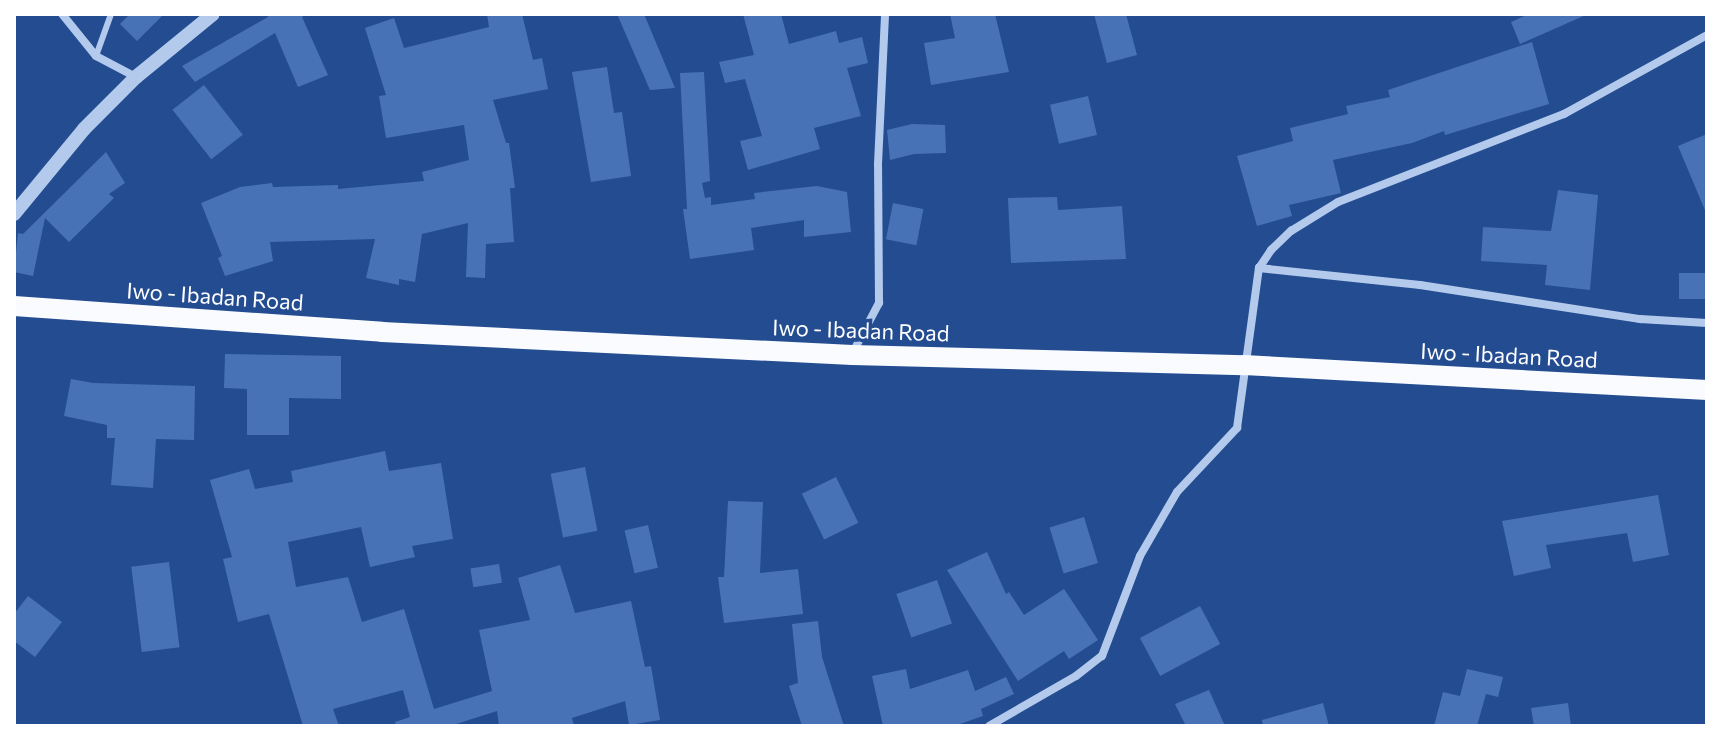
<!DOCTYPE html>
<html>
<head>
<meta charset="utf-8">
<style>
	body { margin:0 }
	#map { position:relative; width:1721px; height:740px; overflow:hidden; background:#234c91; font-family:Commissioner,sans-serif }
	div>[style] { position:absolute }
	.building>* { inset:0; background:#4773b6; transform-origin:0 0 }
	.service>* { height:6px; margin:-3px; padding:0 3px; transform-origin:3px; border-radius:3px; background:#b4caec }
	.minor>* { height:8px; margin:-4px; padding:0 4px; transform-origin:4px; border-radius:4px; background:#b4caec }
	.tertiary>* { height:14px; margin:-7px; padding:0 7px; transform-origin:7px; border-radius:7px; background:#b4caec }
	.primary>* { height:20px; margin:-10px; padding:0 10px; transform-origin:10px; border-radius:10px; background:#fafbff }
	span { translate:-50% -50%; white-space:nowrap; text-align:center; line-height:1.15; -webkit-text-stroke:7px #234c91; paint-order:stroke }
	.street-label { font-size:22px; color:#fff }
	.frame { position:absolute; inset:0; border:16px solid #fff; pointer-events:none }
</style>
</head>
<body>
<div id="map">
	<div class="building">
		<i style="clip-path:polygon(130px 14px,164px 14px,137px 41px,120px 24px)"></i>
		<i style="clip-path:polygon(267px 14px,307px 14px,302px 17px,328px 75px,298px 87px,275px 33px,195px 82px,182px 66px,268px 17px)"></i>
		<i style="clip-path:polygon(487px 14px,522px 14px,533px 60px,542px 58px,548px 89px,493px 100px,506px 143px,509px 143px,515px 188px,510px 188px,514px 242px,486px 244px,485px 278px,466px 277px,468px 223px,422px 234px,415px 282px,399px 279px,399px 285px,366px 278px,375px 239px,270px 242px,273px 261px,225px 276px,218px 258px,222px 256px,201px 203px,240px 187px,272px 183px,273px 187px,338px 185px,338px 189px,424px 181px,422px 172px,469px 160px,464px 125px,386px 138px,379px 96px,386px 95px,365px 28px,394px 18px,404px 48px,489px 27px)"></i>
		<i style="clip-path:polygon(617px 14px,644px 14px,675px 88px,650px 90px)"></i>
		<i style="clip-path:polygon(743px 14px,781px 14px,789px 44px,836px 31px,839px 43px,862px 37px,868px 63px,847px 68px,861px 116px,814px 128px,820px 149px,748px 170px,740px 141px,762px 136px,745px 79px,725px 83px,719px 62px,754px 55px)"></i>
		<i style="clip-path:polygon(950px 14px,995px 14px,1009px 72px,931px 85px,924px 43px,955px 38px)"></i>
		<i style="clip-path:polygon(1094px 14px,1126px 14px,1137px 55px,1107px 63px)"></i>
		<i style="clip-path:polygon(1529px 14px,1588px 14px,1520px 44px,1511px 22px)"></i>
		<i style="clip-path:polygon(1532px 42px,1549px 104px,1445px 135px,1444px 131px,1412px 143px,1333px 160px,1341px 193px,1289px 205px,1292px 216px,1257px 226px,1237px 156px,1293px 141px,1290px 128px,1348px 114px,1346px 106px,1390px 97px,1388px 90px)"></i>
		<i style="clip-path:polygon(607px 67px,614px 113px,622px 112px,631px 176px,591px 182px,572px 72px)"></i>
		<i style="clip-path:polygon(704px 72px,710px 181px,702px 183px,705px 198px,711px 197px,711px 205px,755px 199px,754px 193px,817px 186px,847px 192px,851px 232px,804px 237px,804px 220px,751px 228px,754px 250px,690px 259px,683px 209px,687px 209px,680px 73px)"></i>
		<i style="left:204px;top:85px;width:63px;height:40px;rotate:52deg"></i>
		<i style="left:1088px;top:96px;width:40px;height:39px;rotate:77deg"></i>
		<i style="clip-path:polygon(912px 124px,945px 125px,946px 153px,914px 154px,890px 160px,887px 130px)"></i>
		<i style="clip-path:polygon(1707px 134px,1707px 215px,1678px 146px)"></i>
		<i style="clip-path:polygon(106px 152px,125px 183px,109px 194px,114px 198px,69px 242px,45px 218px,33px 276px,14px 272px,18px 233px,23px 234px)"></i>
		<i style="clip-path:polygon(1558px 190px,1598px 195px,1590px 290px,1545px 285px,1547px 265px,1481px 261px,1483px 227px,1551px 231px)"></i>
		<i style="clip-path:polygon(1057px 197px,1058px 210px,1122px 206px,1126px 259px,1011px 263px,1008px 198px)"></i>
		<i style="left:893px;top:203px;width:31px;height:37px;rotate:11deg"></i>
		<i style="left:1707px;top:273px;width:26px;height:28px;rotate:90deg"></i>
		<i style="clip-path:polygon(225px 354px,341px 356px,341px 399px,289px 398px,289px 435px,247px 435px,247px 389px,224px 388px)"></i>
		<i style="clip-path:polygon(71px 379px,93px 383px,195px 386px,194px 440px,156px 439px,153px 488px,111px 485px,115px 438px,107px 438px,107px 425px,64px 416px)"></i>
		<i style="clip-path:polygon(385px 451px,389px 471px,441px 463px,453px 539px,412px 546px,415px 557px,370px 567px,361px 527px,288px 542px,296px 587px,348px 577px,362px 622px,404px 609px,434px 709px,492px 691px,479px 630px,530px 620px,518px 578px,560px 565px,575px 613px,631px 601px,645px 667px,651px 666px,660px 720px,629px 725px,625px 701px,572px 718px,574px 726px,499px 726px,497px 711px,450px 726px,396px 726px,395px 722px,410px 717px,403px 690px,333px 709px,339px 726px,303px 726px,269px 614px,238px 622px,223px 559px,232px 557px,210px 480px,249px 469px,255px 489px,293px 482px,291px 471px)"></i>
		<i style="left:585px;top:467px;width:65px;height:35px;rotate:79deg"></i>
		<i style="left:836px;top:477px;width:51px;height:38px;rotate:64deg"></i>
		<i style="clip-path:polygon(1658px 495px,1669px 555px,1633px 562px,1627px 533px,1546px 545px,1551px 568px,1514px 576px,1502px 521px)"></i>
		<i style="clip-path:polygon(728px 501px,763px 502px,760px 573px,798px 569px,803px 614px,724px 623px,718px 577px,724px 577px)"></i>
		<i style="left:1084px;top:517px;width:48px;height:36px;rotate:73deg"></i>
		<i style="left:648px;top:525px;width:44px;height:24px;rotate:77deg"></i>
		<i style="clip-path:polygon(987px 552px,1006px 594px,1009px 592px,1024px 615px,1064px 589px,1098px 640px,1069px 659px,1064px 651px,1018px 681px,947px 570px)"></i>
		<i style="left:169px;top:562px;width:86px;height:38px;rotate:83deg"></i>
		<i style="left:499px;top:564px;width:19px;height:29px;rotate:81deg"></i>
		<i style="left:937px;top:580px;width:46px;height:43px;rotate:71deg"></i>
		<i style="clip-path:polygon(28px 596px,62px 622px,35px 657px,14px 641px,14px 614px)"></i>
		<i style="left:1200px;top:606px;width:43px;height:68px;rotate:62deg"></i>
		<i style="clip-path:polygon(818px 621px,822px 657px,844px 726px,802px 726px,789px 686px,798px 683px,792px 624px)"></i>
		<i style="clip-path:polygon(906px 669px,910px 689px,968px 670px,975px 691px,1006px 677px,1014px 694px,981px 709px,983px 716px,954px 726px,883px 726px,872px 676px)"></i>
		<i style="clip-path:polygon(1467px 669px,1503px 677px,1498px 697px,1486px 694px,1477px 726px,1434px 726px,1443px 692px,1460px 696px)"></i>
		<i style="clip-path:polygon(1209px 690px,1225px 726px,1186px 726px,1175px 704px)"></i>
		<i style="clip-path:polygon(1323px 703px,1329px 726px,1263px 726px,1262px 720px)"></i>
		<i style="clip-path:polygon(1568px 703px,1571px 726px,1534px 726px,1531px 708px)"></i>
	</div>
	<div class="service">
		<i style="left:96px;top:56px;width:45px;rotate:-70.3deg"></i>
	</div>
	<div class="minor">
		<i style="left:62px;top:14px;width:54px;rotate:51deg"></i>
		<i style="left:96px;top:56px;width:45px;rotate:27.7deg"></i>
		<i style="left:1259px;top:268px;width:162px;rotate:6deg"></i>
		<i style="left:1420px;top:285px;width:223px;rotate:8.8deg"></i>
		<i style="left:1640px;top:319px;width:67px;rotate:3.4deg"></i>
		<i style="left:852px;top:354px;width:58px;rotate:-62.1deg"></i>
		<i style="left:879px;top:303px;width:139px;rotate:-90.4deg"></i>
		<i style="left:878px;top:164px;width:150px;rotate:-87.3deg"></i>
		<i style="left:989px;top:726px;width:100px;rotate:-29.9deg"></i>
		<i style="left:1076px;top:676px;width:33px;rotate:-38deg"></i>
		<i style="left:1102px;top:656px;width:107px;rotate:-69.2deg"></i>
		<i style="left:1140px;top:556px;width:74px;rotate:-60deg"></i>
		<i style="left:1177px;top:492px;width:88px;rotate:-46.8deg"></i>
		<i style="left:1237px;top:428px;width:162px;rotate:-82.2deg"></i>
		<i style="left:1259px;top:268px;width:22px;rotate:-56deg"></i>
		<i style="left:1271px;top:250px;width:28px;rotate:-44deg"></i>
		<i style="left:1291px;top:231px;width:55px;rotate:-31.7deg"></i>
		<i style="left:1338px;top:202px;width:243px;rotate:-21.3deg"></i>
		<i style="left:1564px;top:114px;width:163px;rotate:-28.9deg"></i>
	</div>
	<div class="tertiary">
		<i style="left:14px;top:214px;width:110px;rotate:-50.5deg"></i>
		<i style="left:84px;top:129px;width:74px;rotate:-45deg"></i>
		<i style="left:136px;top:77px;width:99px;rotate:-39.3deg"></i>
	</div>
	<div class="primary">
		<i style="left:14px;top:306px;width:369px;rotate:4deg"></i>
		<i style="left:382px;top:332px;width:471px;rotate:2.8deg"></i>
		<i style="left:852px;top:355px;width:392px;rotate:1.5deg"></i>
		<i style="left:1244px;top:365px;width:464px;rotate:3.1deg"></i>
	</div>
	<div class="street-label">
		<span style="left:215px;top:296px;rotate:4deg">Iwo - Ibadan Road</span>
		<span style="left:861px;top:330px;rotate:2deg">Iwo - Ibadan Road</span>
		<span style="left:1509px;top:355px;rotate:3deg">Iwo - Ibadan Road</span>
	</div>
	<div class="frame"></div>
</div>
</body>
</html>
